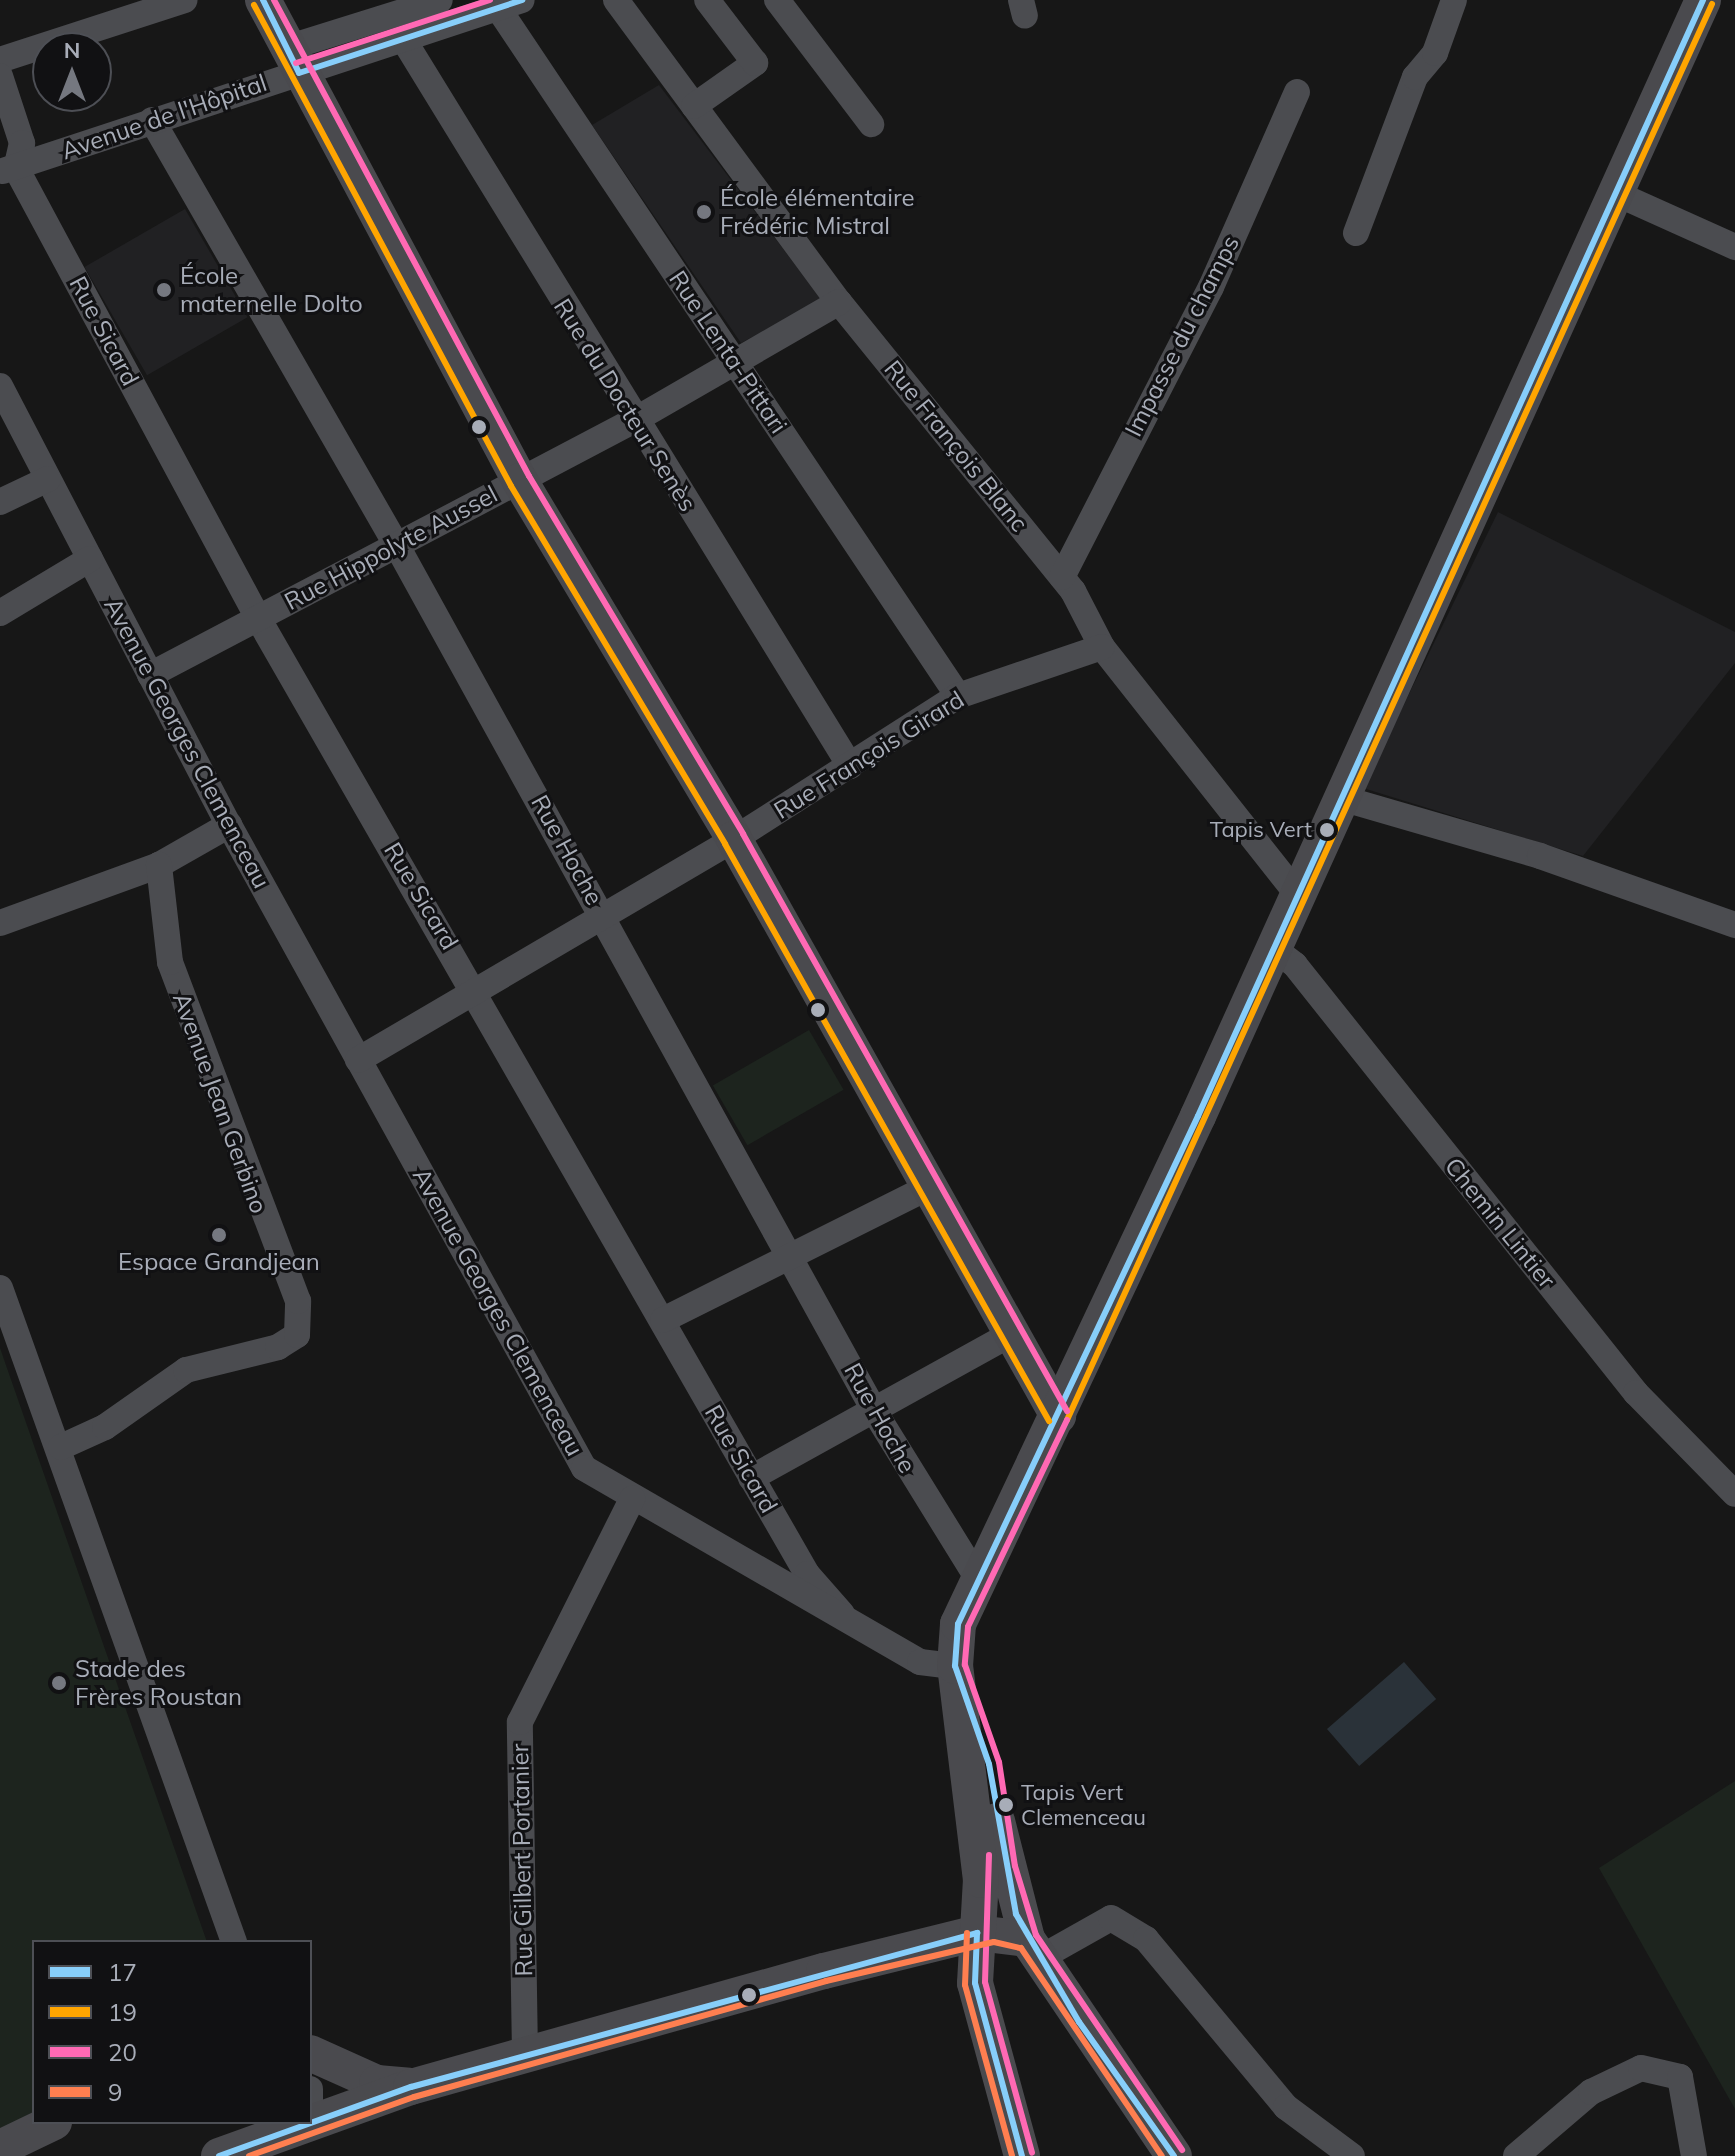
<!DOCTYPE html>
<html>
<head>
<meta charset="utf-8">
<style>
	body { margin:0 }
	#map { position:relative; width:1735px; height:2156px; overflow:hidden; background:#171717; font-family:Mulish,sans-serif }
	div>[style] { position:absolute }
	.built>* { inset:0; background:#212123; transform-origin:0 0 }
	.green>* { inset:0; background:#1d241e; transform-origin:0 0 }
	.water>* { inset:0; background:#2a3239; transform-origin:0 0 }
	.street>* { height:26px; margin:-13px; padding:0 13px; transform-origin:13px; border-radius:13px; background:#4b4c50 }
	.secondary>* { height:36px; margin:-18px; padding:0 18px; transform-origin:18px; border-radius:18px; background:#4a4a4e }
	.bus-1>* { height:6px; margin:-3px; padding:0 3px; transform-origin:3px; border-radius:3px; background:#87cefa }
	.bus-2>* { height:6px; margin:-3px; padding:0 3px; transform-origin:3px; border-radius:3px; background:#ffa500 }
	.bus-3>* { height:6px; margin:-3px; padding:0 3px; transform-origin:3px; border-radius:3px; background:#ff69b4 }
	.bus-4>* { height:6px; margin:-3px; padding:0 3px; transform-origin:3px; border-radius:3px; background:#ff7f50 }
	.dots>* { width:22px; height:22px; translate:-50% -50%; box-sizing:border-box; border:4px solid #111113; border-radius:50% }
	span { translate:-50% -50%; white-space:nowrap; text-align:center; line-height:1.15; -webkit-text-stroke:6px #111113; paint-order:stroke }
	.bus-label { font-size:22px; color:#a8adb8 }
	.right { translate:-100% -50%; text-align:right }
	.left { translate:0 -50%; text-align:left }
	.street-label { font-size:24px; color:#a8adb8 }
	.poi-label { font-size:24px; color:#a8adb8 }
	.legend { position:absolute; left:32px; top:1940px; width:280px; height:184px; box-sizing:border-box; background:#111113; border:2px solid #4d4f55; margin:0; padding:10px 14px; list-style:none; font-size:24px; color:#a8adb8 }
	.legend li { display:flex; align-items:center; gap:16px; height:40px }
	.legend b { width:40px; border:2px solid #4d4f55 }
	.north { position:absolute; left:32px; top:32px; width:80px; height:80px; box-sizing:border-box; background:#111113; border:2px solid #4d4f55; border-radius:50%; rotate:0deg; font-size:22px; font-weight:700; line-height:32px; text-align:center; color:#a8adb8 }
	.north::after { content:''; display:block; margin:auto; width:28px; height:36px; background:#757880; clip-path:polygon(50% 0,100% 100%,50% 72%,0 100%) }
</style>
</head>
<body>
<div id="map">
	<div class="built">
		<i style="clip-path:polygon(659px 85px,822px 300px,741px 343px,592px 125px)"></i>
		<i style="left:185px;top:209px;width:125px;height:116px;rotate:60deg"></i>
		<i style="clip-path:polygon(1498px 512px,1735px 632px,1735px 663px,1583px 856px,1363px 788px)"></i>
	</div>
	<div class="green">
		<i style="left:809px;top:1030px;width:69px;height:111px;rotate:60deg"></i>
		<i style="clip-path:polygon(0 1348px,207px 1942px,34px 1942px,34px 2112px,0 2130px)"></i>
		<i style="clip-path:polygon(1735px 1781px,1735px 2109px,1599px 1868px)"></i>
	</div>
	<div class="water">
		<i style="left:1404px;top:1662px;width:49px;height:102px;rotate:49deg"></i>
	</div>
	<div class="street">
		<i style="left:616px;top:0;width:375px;rotate:53.6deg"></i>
		<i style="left:839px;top:302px;width:372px;rotate:51deg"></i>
		<i style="left:1073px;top:591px;width:63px;rotate:62.6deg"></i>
		<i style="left:1102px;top:647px;width:311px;rotate:51.7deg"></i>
		<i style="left:777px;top:0;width:156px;rotate:52.8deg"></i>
		<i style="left:1021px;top:0;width:16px;rotate:76deg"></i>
		<i style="left:498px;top:8px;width:828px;rotate:56.23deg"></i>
		<i style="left:405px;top:42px;width:850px;rotate:58.42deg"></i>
		<i style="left:287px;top:48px;width:160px;rotate:-17.4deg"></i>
		<i style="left:0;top:60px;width:194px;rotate:-18deg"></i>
		<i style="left:0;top:76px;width:71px;rotate:71.8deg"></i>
		<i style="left:22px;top:143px;width:26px;rotate:103deg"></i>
		<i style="left:16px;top:168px;width:511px;rotate:61.73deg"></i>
		<i style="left:258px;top:618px;width:1102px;rotate:60.13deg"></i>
		<i style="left:807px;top:1574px;width:53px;rotate:48.8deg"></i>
		<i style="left:694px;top:106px;width:75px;rotate:-35.2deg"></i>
		<i style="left:755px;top:63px;width:79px;rotate:-127.3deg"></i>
		<i style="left:152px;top:120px;width:489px;rotate:60.1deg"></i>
		<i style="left:396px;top:544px;width:994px;rotate:61.11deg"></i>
		<i style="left:876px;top:1414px;width:196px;rotate:58.3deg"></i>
		<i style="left:3px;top:171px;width:546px;rotate:-18.24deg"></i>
		<i style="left:1615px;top:193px;width:132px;rotate:24.2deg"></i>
		<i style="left:1356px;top:233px;width:167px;rotate:-69.3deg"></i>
		<i style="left:1415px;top:77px;width:31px;rotate:-50deg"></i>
		<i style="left:1435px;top:53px;width:56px;rotate:-70.3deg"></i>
		<i style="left:0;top:386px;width:495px;rotate:62.5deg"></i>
		<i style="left:229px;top:825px;width:734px;rotate:61.1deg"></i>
		<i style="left:584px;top:1468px;width:388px;rotate:30deg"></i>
		<i style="left:920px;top:1662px;width:35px;rotate:7deg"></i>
		<i style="left:0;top:502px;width:53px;rotate:-25.6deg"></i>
		<i style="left:1062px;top:577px;width:326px;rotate:-62.8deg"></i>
		<i style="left:1211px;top:287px;width:213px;rotate:-66.2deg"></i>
		<i style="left:0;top:613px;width:105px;rotate:-31deg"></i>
		<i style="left:150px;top:675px;width:546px;rotate:-27.74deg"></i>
		<i style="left:633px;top:421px;width:238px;rotate:-30deg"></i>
		<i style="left:1341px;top:798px;width:207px;rotate:16.2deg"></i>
		<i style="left:1540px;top:856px;width:207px;rotate:19.5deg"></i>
		<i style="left:0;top:923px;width:169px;rotate:-20deg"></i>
		<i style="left:159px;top:865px;width:81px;rotate:-29.7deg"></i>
		<i style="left:1270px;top:946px;width:31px;rotate:37deg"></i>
		<i style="left:1295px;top:965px;width:547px;rotate:51.45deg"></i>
		<i style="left:1636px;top:1393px;width:141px;rotate:45.6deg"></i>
		<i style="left:358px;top:1060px;width:436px;rotate:-30.4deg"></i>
		<i style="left:734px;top:839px;width:266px;rotate:-32.6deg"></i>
		<i style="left:958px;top:696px;width:152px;rotate:-18.8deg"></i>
		<i style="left:0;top:1288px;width:695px;rotate:70.31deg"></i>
		<i style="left:663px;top:1320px;width:297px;rotate:-26.6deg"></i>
		<i style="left:61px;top:1447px;width:48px;rotate:-24.4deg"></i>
		<i style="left:105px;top:1427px;width:99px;rotate:-35.1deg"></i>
		<i style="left:186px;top:1370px;width:95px;rotate:-14deg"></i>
		<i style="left:278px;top:1347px;width:22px;rotate:-32deg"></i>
		<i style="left:297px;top:1335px;width:34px;rotate:-88deg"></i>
		<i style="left:298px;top:1301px;width:362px;rotate:-110.7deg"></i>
		<i style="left:170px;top:962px;width:98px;rotate:-96.5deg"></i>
		<i style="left:751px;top:1478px;width:297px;rotate:-29deg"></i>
		<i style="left:1040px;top:1958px;width:81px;rotate:-29.4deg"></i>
		<i style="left:1111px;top:1918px;width:41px;rotate:31deg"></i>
		<i style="left:1146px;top:1939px;width:219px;rotate:50.2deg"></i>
		<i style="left:1286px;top:2107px;width:82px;rotate:36.6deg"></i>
		<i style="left:525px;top:2055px;width:333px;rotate:-90.9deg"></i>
		<i style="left:520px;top:1722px;width:250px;rotate:-63.3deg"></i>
		<i style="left:310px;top:2089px;width:23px;rotate:90deg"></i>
		<i style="left:1516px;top:2156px;width:99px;rotate:-40.5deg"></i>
		<i style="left:1591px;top:2092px;width:55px;rotate:-25.6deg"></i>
		<i style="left:1641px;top:2068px;width:40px;rotate:13deg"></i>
		<i style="left:1680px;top:2077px;width:80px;rotate:80deg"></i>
	</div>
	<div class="secondary">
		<i style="left:263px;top:0;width:545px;rotate:61.88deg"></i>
		<i style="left:520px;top:481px;width:417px;rotate:59.1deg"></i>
		<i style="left:734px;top:839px;width:662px;rotate:60.68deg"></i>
		<i style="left:997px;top:1821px;width:122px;rotate:75.7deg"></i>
		<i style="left:1027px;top:1939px;width:262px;rotate:55.9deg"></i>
		<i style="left:310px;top:2053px;width:73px;rotate:24.1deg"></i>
		<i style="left:377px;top:2083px;width:32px;rotate:5deg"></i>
		<i style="left:0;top:2148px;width:60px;rotate:-25.7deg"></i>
		<i style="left:219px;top:2156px;width:204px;rotate:-19.8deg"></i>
		<i style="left:411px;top:2087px;width:429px;rotate:-15.7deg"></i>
		<i style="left:824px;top:1971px;width:158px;rotate:-13.9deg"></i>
		<i style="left:977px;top:1933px;width:50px;rotate:6.8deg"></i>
		<i style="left:1022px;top:2156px;width:179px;rotate:-105.2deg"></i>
		<i style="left:975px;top:1983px;width:103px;rotate:-86.7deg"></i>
		<i style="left:981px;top:1880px;width:216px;rotate:-96.9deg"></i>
		<i style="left:955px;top:1666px;width:42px;rotate:-85.9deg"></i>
		<i style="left:958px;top:1624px;width:562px;rotate:-64.71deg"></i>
		<i style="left:1198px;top:1116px;width:1225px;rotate:-65.65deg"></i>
	</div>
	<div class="bus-1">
		<i style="left:263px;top:0;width:81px;rotate:63.7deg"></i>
		<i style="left:299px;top:73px;width:235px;rotate:-18.1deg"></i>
		<i style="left:977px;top:1933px;width:50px;rotate:92.3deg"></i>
		<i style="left:975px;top:1983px;width:179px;rotate:74.8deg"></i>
		<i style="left:219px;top:2156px;width:204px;rotate:-19.8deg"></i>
		<i style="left:411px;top:2087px;width:587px;rotate:-15.22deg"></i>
		<i style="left:1174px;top:2156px;width:164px;rotate:-125.3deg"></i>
		<i style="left:1079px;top:2022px;width:125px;rotate:-120.3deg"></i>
		<i style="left:1016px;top:1914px;width:152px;rotate:-100.2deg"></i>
		<i style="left:989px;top:1764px;width:104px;rotate:-109.1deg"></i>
		<i style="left:955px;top:1666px;width:42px;rotate:-85.9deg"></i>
		<i style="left:958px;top:1624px;width:562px;rotate:-64.71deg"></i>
		<i style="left:1198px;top:1116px;width:1225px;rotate:-65.65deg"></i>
	</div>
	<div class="bus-2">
		<i style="left:254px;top:5px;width:545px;rotate:61.88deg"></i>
		<i style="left:511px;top:486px;width:417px;rotate:59.1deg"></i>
		<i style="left:725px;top:844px;width:662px;rotate:60.68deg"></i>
		<i style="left:1067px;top:1420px;width:1556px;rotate:-65.51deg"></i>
	</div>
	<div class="bus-3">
		<i style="left:274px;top:0;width:540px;rotate:61.82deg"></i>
		<i style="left:529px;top:476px;width:417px;rotate:59.1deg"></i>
		<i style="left:743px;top:834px;width:662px;rotate:60.68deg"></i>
		<i style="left:296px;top:63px;width:204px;rotate:-18deg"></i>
		<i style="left:1067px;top:1420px;width:229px;rotate:115.6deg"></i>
		<i style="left:968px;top:1627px;width:38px;rotate:95deg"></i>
		<i style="left:965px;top:1665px;width:103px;rotate:70.7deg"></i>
		<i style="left:999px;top:1762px;width:105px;rotate:81.3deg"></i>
		<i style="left:1015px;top:1866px;width:72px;rotate:73.1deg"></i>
		<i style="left:1036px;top:1935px;width:260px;rotate:55.8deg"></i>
		<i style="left:989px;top:1855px;width:127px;rotate:91.8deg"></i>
		<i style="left:985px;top:1982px;width:177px;rotate:74.6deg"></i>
	</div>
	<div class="bus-4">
		<i style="left:967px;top:1933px;width:52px;rotate:92.2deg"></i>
		<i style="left:965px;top:1985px;width:177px;rotate:74.6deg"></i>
		<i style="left:249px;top:2156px;width:175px;rotate:-19.7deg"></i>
		<i style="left:414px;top:2097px;width:428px;rotate:-15.7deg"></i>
		<i style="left:826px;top:1981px;width:172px;rotate:-13.1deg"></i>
		<i style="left:994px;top:1942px;width:28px;rotate:13deg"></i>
		<i style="left:1021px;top:1948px;width:251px;rotate:55.9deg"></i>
	</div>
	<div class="dots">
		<i style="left:704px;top:212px;background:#757880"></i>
		<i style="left:164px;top:290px;background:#757880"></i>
		<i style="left:479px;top:427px;background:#a8adb8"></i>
		<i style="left:1327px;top:830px;background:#a8adb8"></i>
		<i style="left:818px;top:1010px;background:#a8adb8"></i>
		<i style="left:219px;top:1235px;background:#757880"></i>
		<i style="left:59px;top:1683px;background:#757880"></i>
		<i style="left:1006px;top:1805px;background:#a8adb8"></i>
		<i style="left:749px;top:1995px;background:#a8adb8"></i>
	</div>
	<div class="bus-label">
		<span class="right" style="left:1312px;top:830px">Tapis Vert</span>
		<span class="left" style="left:1021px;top:1805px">Tapis Vert<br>Clemenceau</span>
	</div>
	<div class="street-label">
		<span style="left:164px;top:117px;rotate:-19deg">Avenue de l'Hôpital</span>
		<span style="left:104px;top:331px;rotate:62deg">Rue Sicard</span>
		<span style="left:1182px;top:336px;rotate:-63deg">Impasse du champs</span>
		<span style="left:728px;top:352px;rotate:56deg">Rue Lenta-Pittari</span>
		<span style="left:625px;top:405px;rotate:58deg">Rue du Docteur Senès</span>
		<span style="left:956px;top:446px;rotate:51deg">Rue François Blanc</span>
		<span style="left:391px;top:548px;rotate:-28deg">Rue Hippolyte Aussel</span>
		<span style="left:187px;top:743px;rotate:62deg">Avenue Georges Clemenceau</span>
		<span style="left:869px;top:755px;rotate:-32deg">Rue François Girard</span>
		<span style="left:567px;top:850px;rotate:61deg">Rue Hoche</span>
		<span style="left:421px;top:896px;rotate:59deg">Rue Sicard</span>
		<span style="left:220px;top:1103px;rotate:70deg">Avenue Jean Gerbino</span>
		<span style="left:1500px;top:1223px;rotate:51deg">Chemin Lintier</span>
		<span style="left:498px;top:1312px;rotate:61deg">Avenue Georges Clemenceau</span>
		<span style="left:880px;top:1418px;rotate:61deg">Rue Hoche</span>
		<span style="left:741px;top:1459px;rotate:60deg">Rue Sicard</span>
		<span style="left:522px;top:1860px;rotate:-91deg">Rue Gilbert Portanier</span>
	</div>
	<div class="poi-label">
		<span class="left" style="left:720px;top:212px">École élémentaire<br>Frédéric Mistral</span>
		<span class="left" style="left:180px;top:290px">École<br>maternelle Dolto</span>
		<span style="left:219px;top:1262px">Espace Grandjean</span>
		<span class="left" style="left:75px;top:1683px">Stade des<br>Frères Roustan</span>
	</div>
	<ul class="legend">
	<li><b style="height:10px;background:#87cefa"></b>17</li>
	<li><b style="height:10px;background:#ffa500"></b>19</li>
	<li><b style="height:10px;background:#ff69b4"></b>20</li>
	<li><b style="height:10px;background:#ff7f50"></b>9</li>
	</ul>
	<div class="north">N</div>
</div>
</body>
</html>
